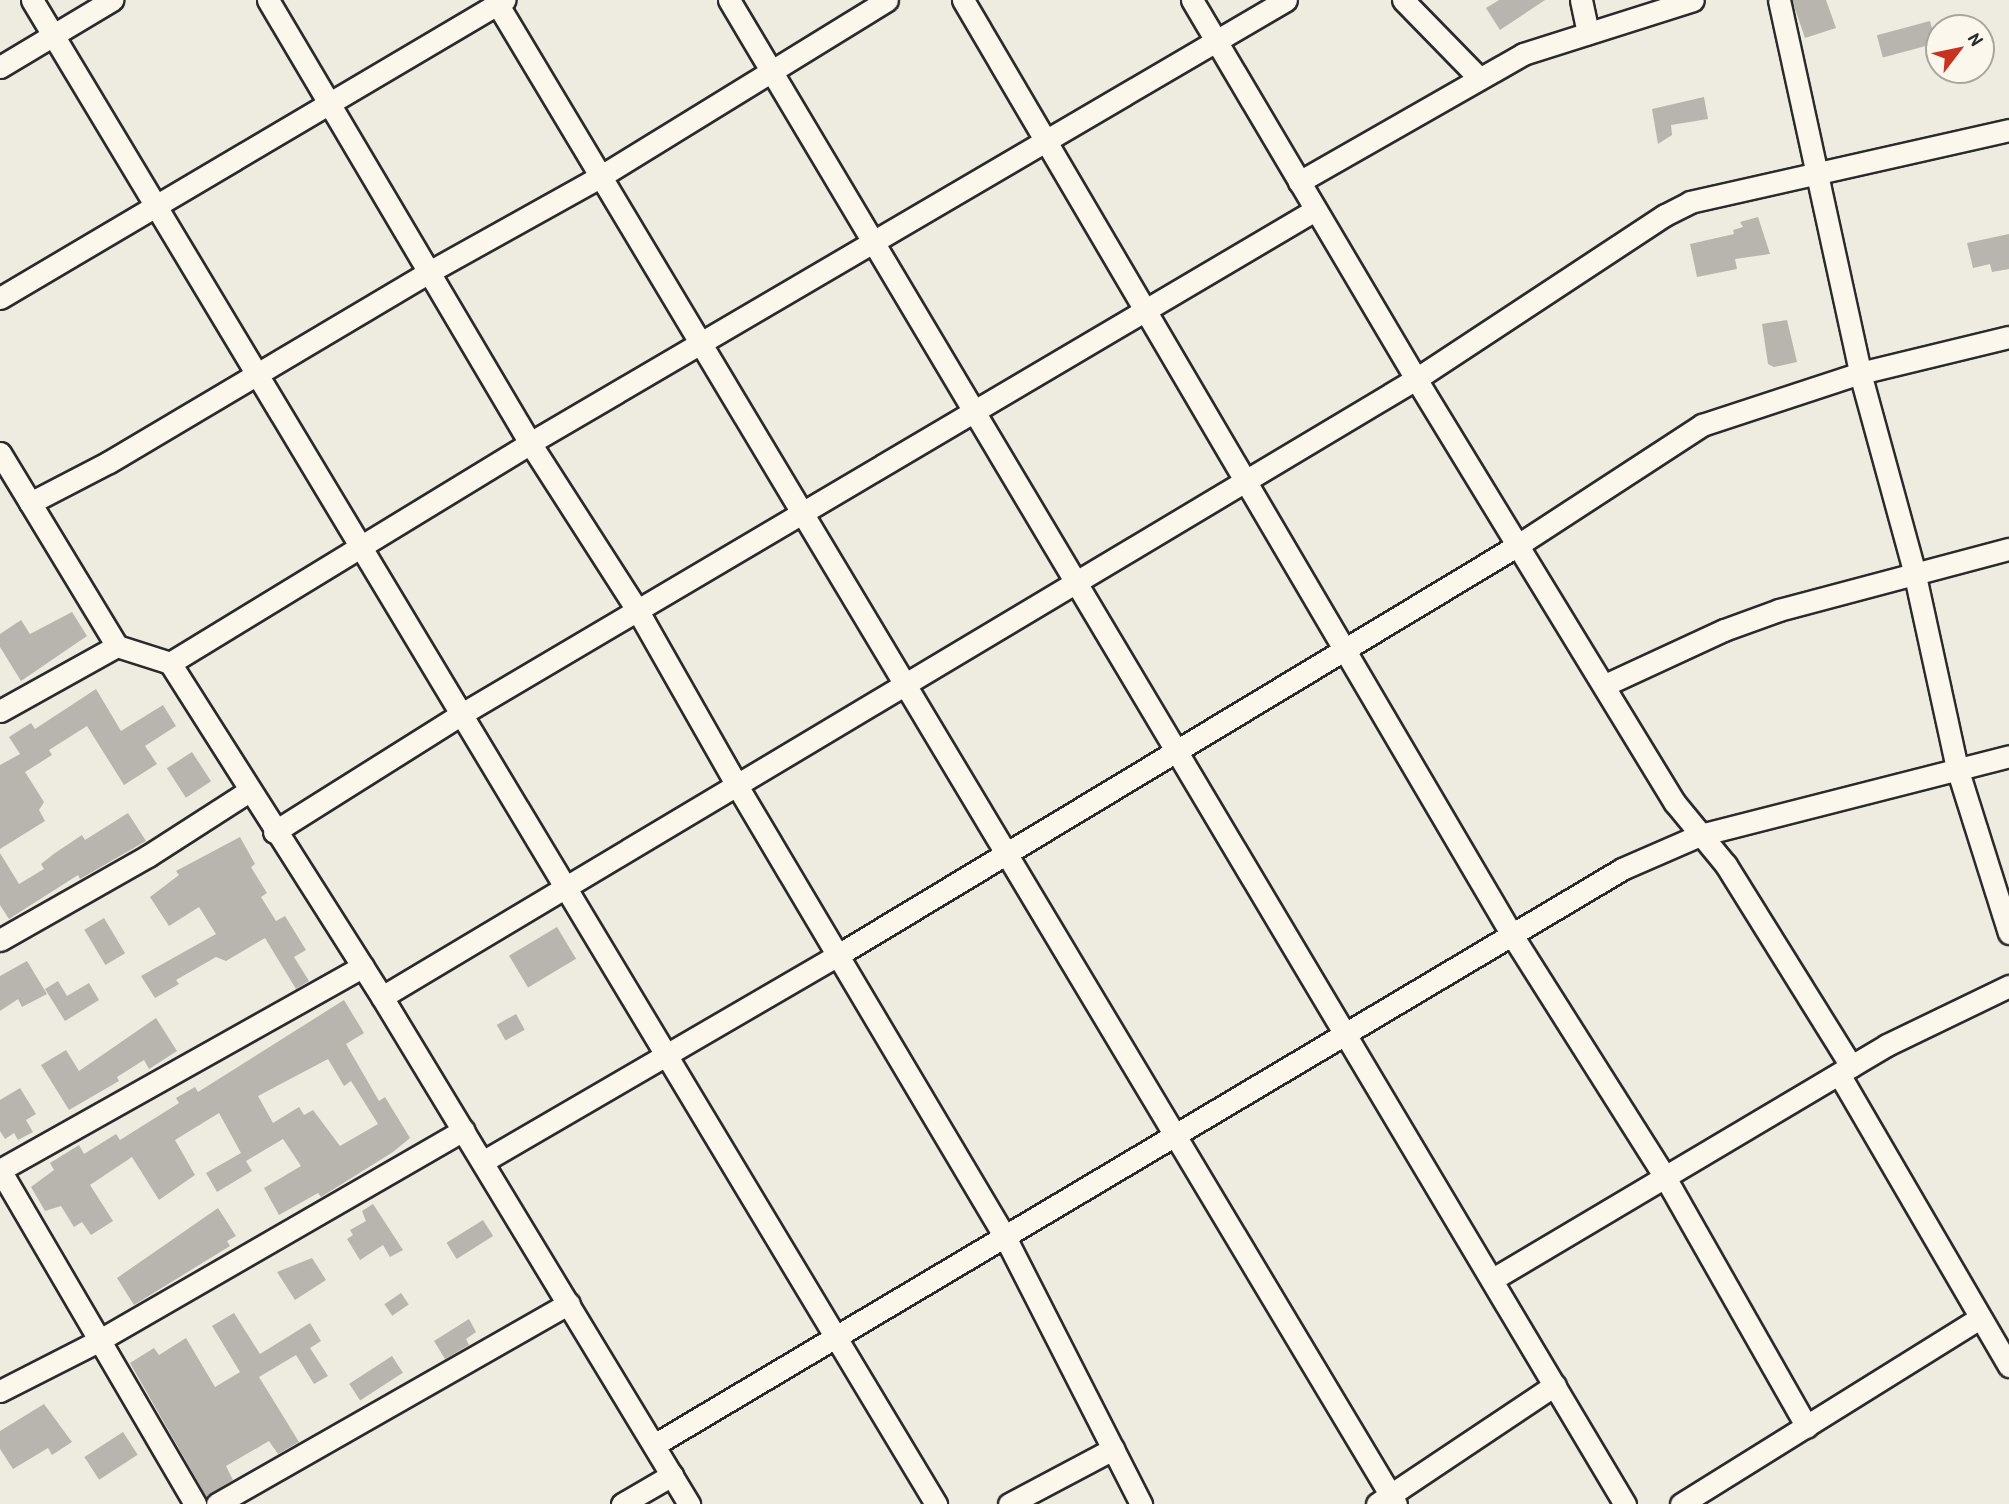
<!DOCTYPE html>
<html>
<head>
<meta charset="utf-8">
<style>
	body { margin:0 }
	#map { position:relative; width:2009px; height:1504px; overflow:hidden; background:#eeebe0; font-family:"Patrick Hand",sans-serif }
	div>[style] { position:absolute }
	.building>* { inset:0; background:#b8b5ae; transform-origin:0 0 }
	.roads { filter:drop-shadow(2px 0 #2b2b2b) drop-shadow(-2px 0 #2b2b2b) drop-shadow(0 2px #2b2b2b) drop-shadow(0 -2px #2b2b2b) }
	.street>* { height:21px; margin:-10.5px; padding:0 10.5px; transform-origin:10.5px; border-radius:10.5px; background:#fbf7ec }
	span { translate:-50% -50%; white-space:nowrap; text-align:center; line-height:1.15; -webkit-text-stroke:5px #fbf7ec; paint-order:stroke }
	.north { position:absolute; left:1925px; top:14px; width:70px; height:70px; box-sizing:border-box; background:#fbf7ec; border:2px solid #a8a59f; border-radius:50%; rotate:58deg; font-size:19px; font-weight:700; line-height:28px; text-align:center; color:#2b2b2b }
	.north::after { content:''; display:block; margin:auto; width:24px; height:32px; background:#c8321e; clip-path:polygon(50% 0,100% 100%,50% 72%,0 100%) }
</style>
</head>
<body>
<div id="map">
	<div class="building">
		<i style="clip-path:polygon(1499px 0,1545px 0,1500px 30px,1486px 8px)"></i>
		<i style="clip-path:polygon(1792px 0,1826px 0,1836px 28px,1805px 38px)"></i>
		<i style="left:1930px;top:21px;width:23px;height:55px;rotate:75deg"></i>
		<i style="clip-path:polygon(1704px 97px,1708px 119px,1671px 125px,1672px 135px,1658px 144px,1652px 109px)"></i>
		<i style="clip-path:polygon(1758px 217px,1770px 254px,1735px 259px,1737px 269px,1697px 277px,1690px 244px,1734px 234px,1733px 230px,1743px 227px,1740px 222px)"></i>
		<i style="clip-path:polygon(2009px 234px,2009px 269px,1992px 272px,1990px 264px,1973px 268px,1967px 243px)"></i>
		<i style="clip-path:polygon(1787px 320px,1797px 362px,1774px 367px,1768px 364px,1762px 324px)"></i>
		<i style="clip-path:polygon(72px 612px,87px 636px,21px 681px,0 647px,0 634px,21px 620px,30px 634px)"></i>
		<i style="clip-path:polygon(96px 689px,121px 731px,163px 705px,176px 726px,145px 746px,157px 764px,124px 785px,87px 726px,49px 750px,52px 755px,25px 772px,44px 802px,39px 810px,45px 821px,0 849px,0 765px,20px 754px,9px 737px,31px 723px,35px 729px)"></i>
		<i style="left:192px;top:752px;width:35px;height:30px;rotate:57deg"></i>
		<i style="clip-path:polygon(128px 813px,146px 841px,80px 879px,78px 875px,9px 919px,0 905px,0 853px,19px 884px,44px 869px,41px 864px,55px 853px,82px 835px,85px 840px)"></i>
		<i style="clip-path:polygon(240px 837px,255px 864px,251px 867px,267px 893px,261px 897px,276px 921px,285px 916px,306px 950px,294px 957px,309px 981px,296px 989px,265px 938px,226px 961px,216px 957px,176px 980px,179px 984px,155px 998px,141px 976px,216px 934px,199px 907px,169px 926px,150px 897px,179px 875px,176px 871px)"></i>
		<i style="left:104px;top:918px;width:41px;height:23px;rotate:59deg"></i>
		<i style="left:557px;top:927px;width:37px;height:56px;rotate:59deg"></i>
		<i style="clip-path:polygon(27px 961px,47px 994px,22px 1007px,18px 999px,0 1011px,0 976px)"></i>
		<i style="clip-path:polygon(58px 981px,67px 996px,89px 983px,99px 1000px,65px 1021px,45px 989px)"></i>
		<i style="clip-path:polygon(evenodd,344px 1000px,364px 1033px,346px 1044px,379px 1101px,385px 1097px,410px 1138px,393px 1152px,321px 1197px,318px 1193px,279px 1215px,264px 1188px,301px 1166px,283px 1139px,246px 1161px,252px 1171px,217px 1192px,206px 1173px,241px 1153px,219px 1113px,175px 1140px,195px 1175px,159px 1200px,132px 1157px,90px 1185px,113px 1221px,91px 1235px,82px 1222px,74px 1227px,61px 1206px,45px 1211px,31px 1187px,54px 1170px,50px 1163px,79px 1145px,84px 1154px,116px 1134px,120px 1140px,179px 1103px,176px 1098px,195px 1087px,198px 1092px,344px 1000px,328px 1059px,344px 1086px,351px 1081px,378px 1124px,340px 1146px,313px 1110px,304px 1115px,299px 1107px,273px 1123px,258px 1096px,328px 1059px)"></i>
		<i style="left:516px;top:1014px;width:18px;height:22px;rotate:61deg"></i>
		<i style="clip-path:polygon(156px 1018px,177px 1051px,149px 1069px,144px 1060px,117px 1077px,119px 1081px,69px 1110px,41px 1065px,66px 1050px,79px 1071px)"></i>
		<i style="clip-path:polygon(20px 1088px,36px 1114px,26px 1120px,33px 1132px,18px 1140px,14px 1133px,5px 1139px,0 1131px,0 1100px)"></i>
		<i style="clip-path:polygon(373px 1204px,403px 1250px,390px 1257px,383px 1245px,360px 1260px,347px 1239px,353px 1235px,350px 1230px,366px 1221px,362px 1211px)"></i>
		<i style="clip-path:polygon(218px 1208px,236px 1236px,227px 1241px,230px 1246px,134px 1305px,117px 1278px)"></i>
		<i style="left:483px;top:1220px;width:19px;height:43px;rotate:58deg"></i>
		<i style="clip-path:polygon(312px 1258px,326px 1280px,295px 1300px,277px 1272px)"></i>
		<i style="left:401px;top:1293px;width:14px;height:20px;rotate:56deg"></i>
		<i style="clip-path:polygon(234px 1313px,260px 1354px,310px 1323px,321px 1341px,310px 1348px,328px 1376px,314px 1384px,296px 1355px,259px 1377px,299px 1442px,278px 1454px,269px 1441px,226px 1466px,233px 1480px,206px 1496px,130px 1363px,154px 1348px,159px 1355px,186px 1338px,215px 1387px,240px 1372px,212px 1326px)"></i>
		<i style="clip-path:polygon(469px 1319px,476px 1332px,466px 1339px,469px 1345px,445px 1359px,434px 1341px)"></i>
		<i style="left:392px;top:1356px;width:20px;height:51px;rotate:57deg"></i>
		<i style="clip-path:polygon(44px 1404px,72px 1442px,52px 1455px,48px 1448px,13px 1469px,0 1449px,0 1431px)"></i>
		<i style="left:123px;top:1432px;width:27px;height:46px;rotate:57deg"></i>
	</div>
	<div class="roads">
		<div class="street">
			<i style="left:32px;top:0;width:1755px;rotate:58.99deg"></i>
			<i style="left:268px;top:0;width:515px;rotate:59.4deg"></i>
			<i style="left:530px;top:443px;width:202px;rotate:57.3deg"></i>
			<i style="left:639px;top:613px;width:197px;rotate:60.4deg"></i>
			<i style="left:736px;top:784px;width:527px;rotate:59.3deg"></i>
			<i style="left:1005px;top:1237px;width:300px;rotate:63deg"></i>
			<i style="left:495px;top:0;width:1753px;rotate:59.08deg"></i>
			<i style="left:729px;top:0;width:1751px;rotate:59.22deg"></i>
			<i style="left:963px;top:0;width:1084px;rotate:59.58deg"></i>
			<i style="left:1512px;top:935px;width:289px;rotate:57.7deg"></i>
			<i style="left:1666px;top:1179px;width:285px;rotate:60.4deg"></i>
			<i style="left:1192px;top:0;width:440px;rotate:59.4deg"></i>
			<i style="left:1416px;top:379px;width:497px;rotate:58.6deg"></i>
			<i style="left:1675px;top:803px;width:80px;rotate:50.6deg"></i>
			<i style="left:1726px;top:865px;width:237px;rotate:58.1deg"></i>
			<i style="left:1403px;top:0;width:109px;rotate:45.7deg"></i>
			<i style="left:1581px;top:0;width:34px;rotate:78deg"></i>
			<i style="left:1779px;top:0;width:382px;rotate:77.7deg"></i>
			<i style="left:1860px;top:373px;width:205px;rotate:74.7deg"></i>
			<i style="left:1914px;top:571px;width:202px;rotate:77.7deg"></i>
			<i style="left:1957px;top:768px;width:173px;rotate:72.5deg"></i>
			<i style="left:0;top:67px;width:131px;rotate:-30.9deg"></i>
			<i style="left:1299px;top:182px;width:258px;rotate:-29.7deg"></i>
			<i style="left:1523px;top:54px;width:178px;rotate:-17.6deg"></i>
			<i style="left:0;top:298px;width:586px;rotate:-30.59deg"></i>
			<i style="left:0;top:453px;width:226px;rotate:58.8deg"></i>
			<i style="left:117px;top:646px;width:56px;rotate:17.8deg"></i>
			<i style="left:170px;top:663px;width:396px;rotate:57.6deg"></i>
			<i style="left:382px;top:997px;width:593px;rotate:58.8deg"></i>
			<i style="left:30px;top:503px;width:89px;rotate:-27.4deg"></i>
			<i style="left:109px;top:462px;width:372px;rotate:-30.7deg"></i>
			<i style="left:429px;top:272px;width:193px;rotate:-29.1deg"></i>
			<i style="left:598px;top:178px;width:339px;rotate:-31.6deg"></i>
			<i style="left:170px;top:663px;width:422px;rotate:-31.4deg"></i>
			<i style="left:530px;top:443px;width:876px;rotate:-30.37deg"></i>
			<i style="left:1605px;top:685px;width:131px;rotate:-24.8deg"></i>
			<i style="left:1724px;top:630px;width:59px;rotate:-20deg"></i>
			<i style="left:1779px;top:610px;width:238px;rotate:-14.9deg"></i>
			<i style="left:0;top:711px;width:134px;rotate:-29.1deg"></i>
			<i style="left:274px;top:832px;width:220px;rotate:-32.2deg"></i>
			<i style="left:460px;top:715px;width:993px;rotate:-30.57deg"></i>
			<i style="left:0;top:940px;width:170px;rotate:-29.6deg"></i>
			<i style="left:148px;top:856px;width:120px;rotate:-32.8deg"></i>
			<i style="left:382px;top:997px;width:1205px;rotate:-30.87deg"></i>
			<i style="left:1416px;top:379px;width:298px;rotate:-33.4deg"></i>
			<i style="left:1665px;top:215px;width:28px;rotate:-27deg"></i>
			<i style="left:1690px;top:202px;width:327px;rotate:-12.7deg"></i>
			<i style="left:1839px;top:1074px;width:338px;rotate:59.8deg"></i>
			<i style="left:484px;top:1161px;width:410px;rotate:-30.2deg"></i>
			<i style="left:838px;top:955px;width:794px;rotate:-31.09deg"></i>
			<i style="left:1518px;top:545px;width:220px;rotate:-33.1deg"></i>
			<i style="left:1702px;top:425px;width:166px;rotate:-18.2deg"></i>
			<i style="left:1860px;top:373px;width:153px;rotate:-13.6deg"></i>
			<i style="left:0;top:1170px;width:416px;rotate:-29.3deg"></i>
			<i style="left:0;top:1170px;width:387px;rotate:59.7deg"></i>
			<i style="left:1493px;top:1279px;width:458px;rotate:-30.7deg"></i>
			<i style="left:1887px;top:1045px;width:136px;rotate:-25.8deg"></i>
			<i style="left:0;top:1391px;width:110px;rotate:-27deg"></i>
			<i style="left:98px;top:1341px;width:422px;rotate:-30deg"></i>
			<i style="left:654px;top:1445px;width:1126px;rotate:-30.75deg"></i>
			<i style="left:1622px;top:869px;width:85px;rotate:-23.6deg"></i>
			<i style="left:1700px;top:835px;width:319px;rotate:-14.3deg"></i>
			<i style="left:217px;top:1504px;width:405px;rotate:-29.7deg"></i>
			<i style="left:622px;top:1504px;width:58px;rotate:-30.1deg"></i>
			<i style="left:1009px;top:1504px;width:118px;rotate:-27.9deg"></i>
			<i style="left:1377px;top:1504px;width:214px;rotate:-33.8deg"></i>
			<i style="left:1681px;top:1504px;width:352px;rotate:-31.9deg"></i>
		</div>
	</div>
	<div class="north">N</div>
</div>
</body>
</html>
